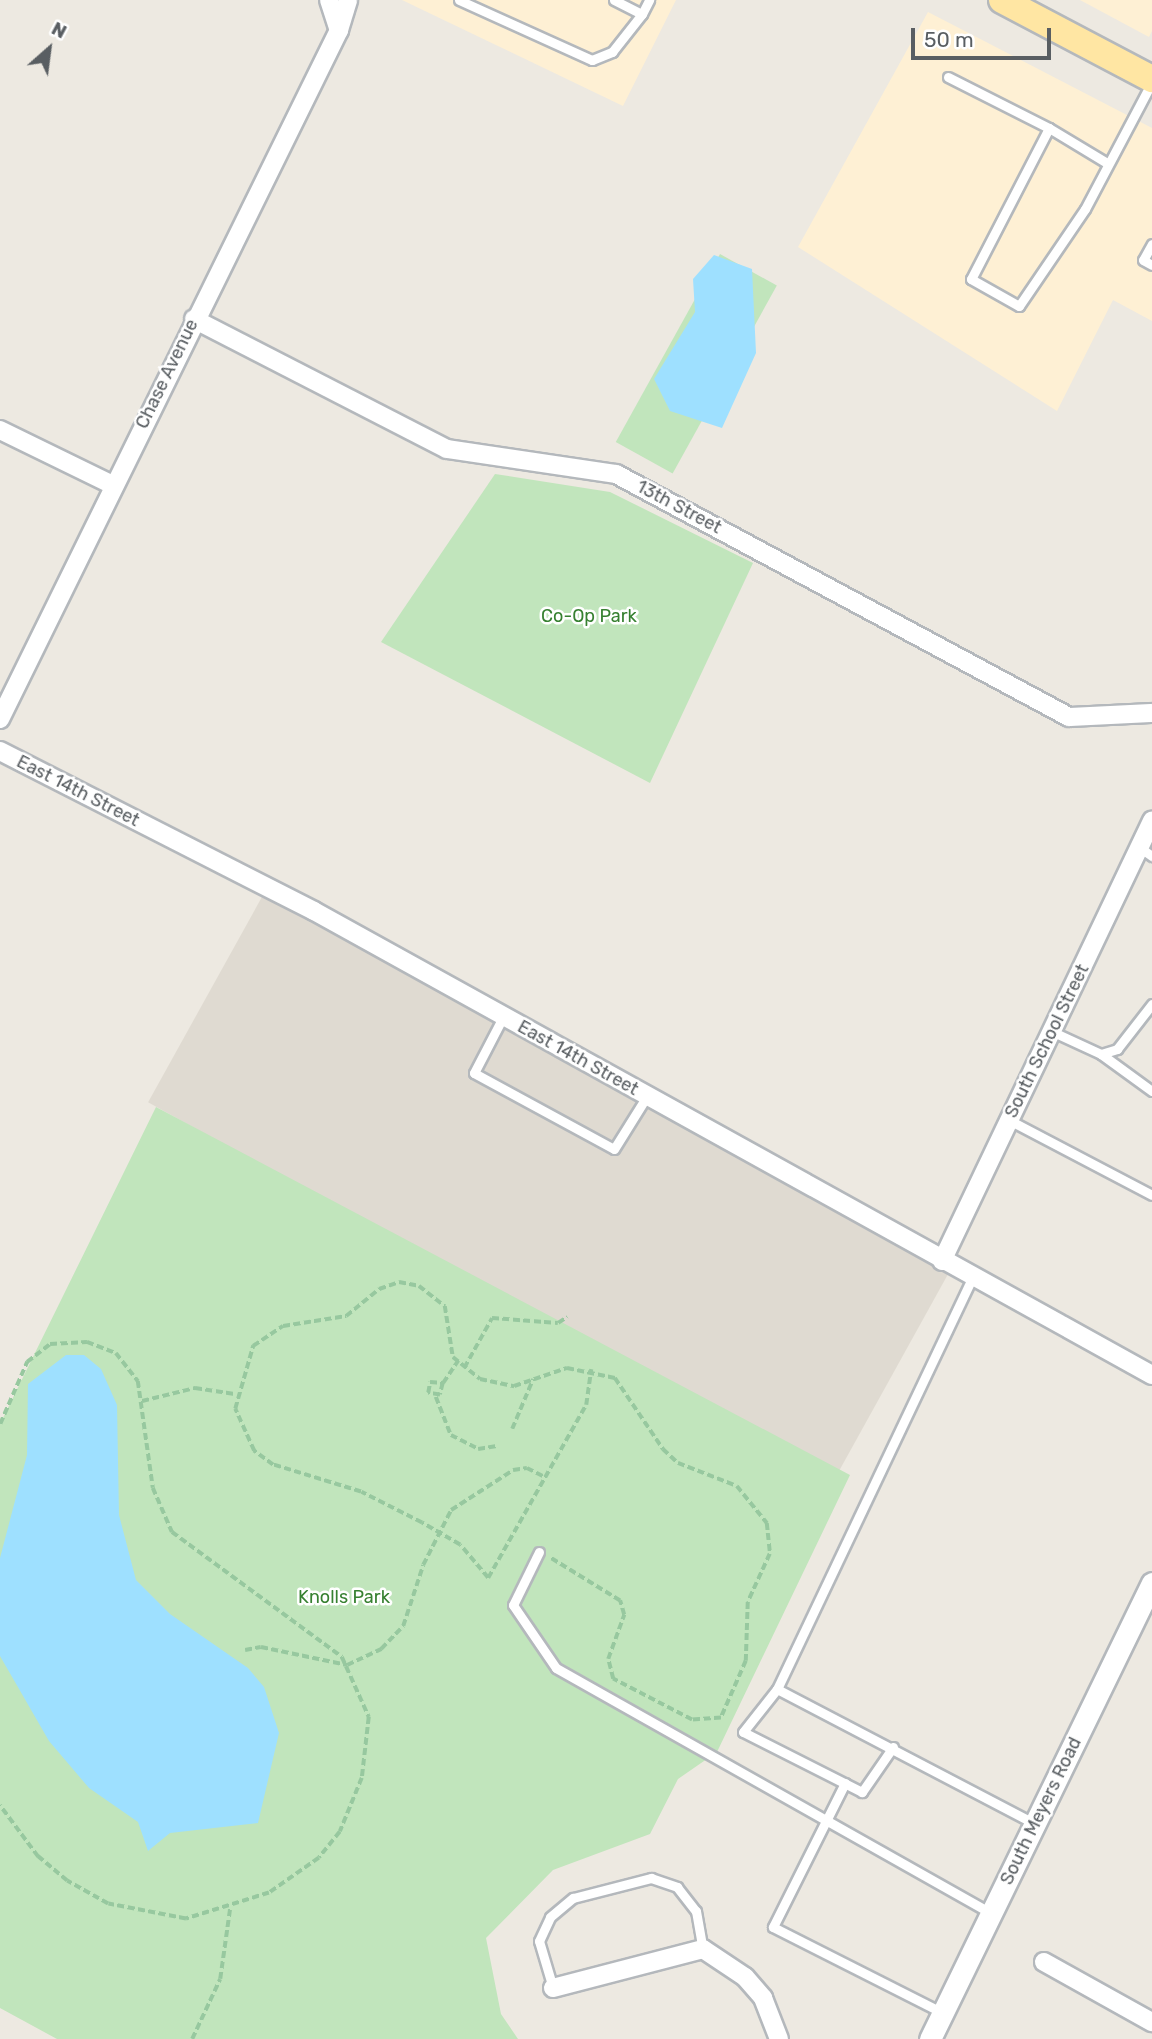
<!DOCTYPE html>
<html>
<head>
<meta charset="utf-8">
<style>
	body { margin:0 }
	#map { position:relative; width:1152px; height:2039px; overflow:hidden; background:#ede9e1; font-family:Rubik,sans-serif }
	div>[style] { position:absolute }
	.commercial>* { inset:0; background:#fef0d4 }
	.education>* { inset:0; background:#dfdad1; transform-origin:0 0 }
	.green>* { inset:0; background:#c1e5bc; transform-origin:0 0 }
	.water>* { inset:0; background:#9ee0ff }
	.path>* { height:3.5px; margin-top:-1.75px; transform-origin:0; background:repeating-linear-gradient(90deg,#97c89f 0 7px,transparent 0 10.5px) }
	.roads { filter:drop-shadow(2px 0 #b4b8bc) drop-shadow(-2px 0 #b4b8bc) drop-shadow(0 2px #b4b8bc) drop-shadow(0 -2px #b4b8bc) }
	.service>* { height:9px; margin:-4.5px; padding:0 4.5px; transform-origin:4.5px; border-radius:4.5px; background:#fff }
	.minor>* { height:18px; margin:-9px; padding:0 9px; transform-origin:9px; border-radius:9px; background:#fff }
	.tertiary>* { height:21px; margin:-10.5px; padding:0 10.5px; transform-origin:10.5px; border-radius:10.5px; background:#fff }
	.primary>* { height:26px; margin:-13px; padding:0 13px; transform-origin:13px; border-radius:13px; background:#ffe6a3 }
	span { translate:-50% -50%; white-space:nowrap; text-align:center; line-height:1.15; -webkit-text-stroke:5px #fff; paint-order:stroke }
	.street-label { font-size:18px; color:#595e62 }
	.park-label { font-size:18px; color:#378131 }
	.north { position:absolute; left:14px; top:14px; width:70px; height:70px; -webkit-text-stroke:5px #fff; paint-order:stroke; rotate:28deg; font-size:19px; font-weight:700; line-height:28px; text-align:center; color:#595e62 }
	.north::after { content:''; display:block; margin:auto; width:24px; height:32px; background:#595e62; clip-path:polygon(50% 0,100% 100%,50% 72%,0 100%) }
	.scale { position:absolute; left:911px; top:28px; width:140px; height:32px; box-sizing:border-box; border:4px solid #595e62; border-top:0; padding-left:9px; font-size:21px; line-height:24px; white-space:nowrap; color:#595e62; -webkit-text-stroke:5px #fff; paint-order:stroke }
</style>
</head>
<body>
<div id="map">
	<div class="commercial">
		<i style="clip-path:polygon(402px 0,676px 0,623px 106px)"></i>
		<i style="clip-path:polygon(1080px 0,1152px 0,1152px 31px,1149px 37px)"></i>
		<i style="clip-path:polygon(928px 12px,1152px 128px,1152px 321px,1113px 300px,1057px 411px,798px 247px)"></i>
	</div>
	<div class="education">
		<i style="left:263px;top:895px;width:783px;height:237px;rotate:29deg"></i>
	</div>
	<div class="green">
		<i style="left:720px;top:254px;width:65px;height:215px;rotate:29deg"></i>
		<i style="clip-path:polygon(495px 474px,610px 492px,753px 563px,650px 783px,381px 642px)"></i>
		<i style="clip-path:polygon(156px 1107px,850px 1475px,717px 1752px,678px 1779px,650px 1834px,553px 1870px,486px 1938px,501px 2014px,518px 2039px,57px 2039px,0 2008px,0 1424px)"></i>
	</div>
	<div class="water">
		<i style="clip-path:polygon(714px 255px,752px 269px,756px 353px,722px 428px,670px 411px,654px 379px,695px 312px,693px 279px)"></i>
		<i style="clip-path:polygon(84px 1355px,101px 1369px,117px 1405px,119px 1515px,136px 1580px,170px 1614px,248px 1668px,264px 1687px,279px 1733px,258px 1823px,170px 1833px,148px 1851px,138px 1822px,89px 1788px,49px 1741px,0 1656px,0 1558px,27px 1455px,28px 1384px,66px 1355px)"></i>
	</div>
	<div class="path">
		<i style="left:464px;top:1368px;width:57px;rotate:-60.8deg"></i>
		<i style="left:492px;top:1318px;width:66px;rotate:4.3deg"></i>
		<i style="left:558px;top:1323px;width:11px;rotate:-34deg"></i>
		<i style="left:443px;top:1383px;width:12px;rotate:104deg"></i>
		<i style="left:440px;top:1395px;width:12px;rotate:-171deg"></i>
		<i style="left:428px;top:1393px;width:11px;rotate:-80deg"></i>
		<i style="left:430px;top:1382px;width:13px;rotate:4deg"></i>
		<i style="left:443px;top:1383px;width:27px;rotate:-56deg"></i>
		<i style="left:436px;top:1397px;width:41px;rotate:68.5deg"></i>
		<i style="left:451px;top:1435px;width:30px;rotate:27deg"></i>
		<i style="left:478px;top:1449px;width:19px;rotate:-9deg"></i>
		<i style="left:142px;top:1401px;width:55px;rotate:-13.8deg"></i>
		<i style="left:195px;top:1388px;width:40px;rotate:8.5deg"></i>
		<i style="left:0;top:1424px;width:68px;rotate:-66.5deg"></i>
		<i style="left:27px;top:1362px;width:29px;rotate:-38deg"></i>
		<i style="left:50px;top:1344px;width:37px;rotate:-3deg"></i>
		<i style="left:87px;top:1342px;width:31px;rotate:21deg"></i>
		<i style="left:116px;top:1353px;width:36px;rotate:52deg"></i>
		<i style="left:138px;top:1381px;width:108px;rotate:82deg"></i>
		<i style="left:153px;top:1488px;width:48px;rotate:66.6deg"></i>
		<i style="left:172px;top:1532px;width:211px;rotate:36.3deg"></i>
		<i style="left:342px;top:1657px;width:66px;rotate:65.8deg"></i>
		<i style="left:369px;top:1717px;width:61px;rotate:96.5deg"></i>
		<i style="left:362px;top:1778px;width:58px;rotate:112.2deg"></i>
		<i style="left:340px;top:1832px;width:33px;rotate:129deg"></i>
		<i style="left:319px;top:1858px;width:61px;rotate:145deg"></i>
		<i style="left:269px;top:1893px;width:87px;rotate:162.6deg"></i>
		<i style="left:186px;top:1919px;width:79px;rotate:-169.1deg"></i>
		<i style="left:108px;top:1904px;width:47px;rotate:-150.7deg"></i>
		<i style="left:67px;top:1881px;width:38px;rotate:-140deg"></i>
		<i style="left:38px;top:1857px;width:64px;rotate:-126.7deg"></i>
		<i style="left:512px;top:1429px;width:54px;rotate:-67.2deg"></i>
		<i style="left:488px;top:1578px;width:43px;rotate:-130.3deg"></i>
		<i style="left:460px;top:1545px;width:44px;rotate:-149.9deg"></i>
		<i style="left:422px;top:1523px;width:68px;rotate:-153.1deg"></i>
		<i style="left:361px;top:1492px;width:92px;rotate:-162.9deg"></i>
		<i style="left:273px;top:1465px;width:24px;rotate:-144deg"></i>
		<i style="left:254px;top:1451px;width:46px;rotate:-114.3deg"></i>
		<i style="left:235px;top:1409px;width:66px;rotate:-74.1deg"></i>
		<i style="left:253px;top:1346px;width:36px;rotate:-34deg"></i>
		<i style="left:283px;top:1326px;width:64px;rotate:-9deg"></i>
		<i style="left:346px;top:1316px;width:43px;rotate:-39.3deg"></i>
		<i style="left:379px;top:1289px;width:21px;rotate:-19deg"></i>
		<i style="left:399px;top:1282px;width:20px;rotate:11deg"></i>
		<i style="left:419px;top:1286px;width:33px;rotate:38deg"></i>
		<i style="left:445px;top:1306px;width:52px;rotate:81.1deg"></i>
		<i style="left:453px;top:1357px;width:35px;rotate:39deg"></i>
		<i style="left:480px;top:1379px;width:35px;rotate:12deg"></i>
		<i style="left:514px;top:1386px;width:56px;rotate:-18.8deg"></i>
		<i style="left:567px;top:1368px;width:49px;rotate:11.8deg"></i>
		<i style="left:615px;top:1378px;width:86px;rotate:55.9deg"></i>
		<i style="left:663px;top:1449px;width:21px;rotate:43deg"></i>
		<i style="left:678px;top:1463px;width:63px;rotate:21.3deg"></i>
		<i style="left:737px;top:1486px;width:48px;rotate:51deg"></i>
		<i style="left:767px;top:1523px;width:31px;rotate:84deg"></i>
		<i style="left:770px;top:1554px;width:53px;rotate:114.6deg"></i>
		<i style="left:748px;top:1602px;width:59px;rotate:91.9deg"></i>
		<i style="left:746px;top:1661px;width:62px;rotate:113.7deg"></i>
		<i style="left:721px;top:1718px;width:29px;rotate:176deg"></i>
		<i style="left:692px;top:1720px;width:89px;rotate:-152.6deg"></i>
		<i style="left:613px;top:1679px;width:21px;rotate:-104deg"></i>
		<i style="left:608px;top:1659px;width:47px;rotate:-70deg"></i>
		<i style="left:624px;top:1615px;width:15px;rotate:-106deg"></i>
		<i style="left:620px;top:1601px;width:82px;rotate:-148.4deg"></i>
		<i style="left:488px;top:1578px;width:199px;rotate:-60.5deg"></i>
		<i style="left:586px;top:1405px;width:36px;rotate:-82deg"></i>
		<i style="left:245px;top:1650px;width:16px;rotate:-11deg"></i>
		<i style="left:261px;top:1647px;width:88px;rotate:11.8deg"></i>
		<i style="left:347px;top:1665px;width:38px;rotate:-25deg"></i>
		<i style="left:381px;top:1649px;width:32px;rotate:-46deg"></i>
		<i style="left:403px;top:1626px;width:64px;rotate:-71.8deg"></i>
		<i style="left:423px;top:1565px;width:62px;rotate:-63deg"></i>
		<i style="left:451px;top:1510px;width:74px;rotate:-32.8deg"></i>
		<i style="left:513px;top:1470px;width:14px;rotate:-8deg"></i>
		<i style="left:527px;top:1468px;width:20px;rotate:27deg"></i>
		<i style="left:192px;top:2039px;width:66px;rotate:-65deg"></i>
		<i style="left:220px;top:1979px;width:72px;rotate:-82deg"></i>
	</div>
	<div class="roads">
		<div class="service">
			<i style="left:459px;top:0;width:146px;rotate:24.3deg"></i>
			<i style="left:592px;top:60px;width:22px;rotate:-22deg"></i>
			<i style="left:612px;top:52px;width:48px;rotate:-51.7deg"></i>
			<i style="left:614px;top:0;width:31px;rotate:27deg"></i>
			<i style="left:642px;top:14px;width:16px;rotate:-63deg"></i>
			<i style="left:948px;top:77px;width:113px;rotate:26.8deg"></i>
			<i style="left:1049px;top:128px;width:170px;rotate:117.3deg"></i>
			<i style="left:971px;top:279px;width:55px;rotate:29.4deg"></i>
			<i style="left:1019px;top:306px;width:117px;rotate:-55.8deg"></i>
			<i style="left:1085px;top:209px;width:144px;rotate:-62.2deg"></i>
			<i style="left:1049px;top:128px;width:68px;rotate:31.1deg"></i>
			<i style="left:1152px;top:244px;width:18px;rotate:119deg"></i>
			<i style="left:1143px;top:260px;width:10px;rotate:29deg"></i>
			<i style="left:1139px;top:847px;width:16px;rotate:35deg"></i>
			<i style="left:503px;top:1017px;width:63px;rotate:117.4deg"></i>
			<i style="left:474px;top:1073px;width:159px;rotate:28.5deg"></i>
			<i style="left:614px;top:1149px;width:62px;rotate:-58.1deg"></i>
			<i style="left:1051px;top:1031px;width:55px;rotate:24.7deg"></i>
			<i style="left:1101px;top:1054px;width:17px;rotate:-17deg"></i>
			<i style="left:1117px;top:1049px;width:57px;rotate:-52.1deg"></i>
			<i style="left:1101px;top:1054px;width:63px;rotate:36deg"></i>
			<i style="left:1009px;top:1120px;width:161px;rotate:27.7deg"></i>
			<i style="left:539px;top:1552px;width:59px;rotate:116.1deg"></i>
			<i style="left:513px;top:1605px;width:76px;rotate:55.7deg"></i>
			<i style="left:556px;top:1668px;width:498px;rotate:29.4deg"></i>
			<i style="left:777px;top:1689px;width:291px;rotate:27.6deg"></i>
			<i style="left:893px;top:1747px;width:55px;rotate:124.6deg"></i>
			<i style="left:862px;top:1792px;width:133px;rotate:-153.2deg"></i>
			<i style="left:743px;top:1732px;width:55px;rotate:-51.7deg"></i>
			<i style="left:777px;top:1689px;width:455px;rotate:-64.6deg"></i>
			<i style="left:845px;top:1783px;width:161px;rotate:116.6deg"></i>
			<i style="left:773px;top:1927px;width:191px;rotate:26.8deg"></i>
			<i style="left:553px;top:1988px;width:49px;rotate:-106.6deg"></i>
			<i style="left:539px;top:1941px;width:26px;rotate:-65deg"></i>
			<i style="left:550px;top:1917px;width:30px;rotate:-40deg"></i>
			<i style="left:573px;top:1898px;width:81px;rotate:-14.4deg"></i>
			<i style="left:651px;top:1878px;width:28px;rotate:19deg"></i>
			<i style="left:677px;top:1887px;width:31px;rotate:52deg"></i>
			<i style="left:696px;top:1911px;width:39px;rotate:80deg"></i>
		</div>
		<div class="minor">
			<i style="left:329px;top:0;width:32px;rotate:72deg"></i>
			<i style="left:194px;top:319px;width:284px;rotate:27.2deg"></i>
			<i style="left:447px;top:449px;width:171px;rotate:8.4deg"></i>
			<i style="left:616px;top:474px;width:514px;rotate:28.21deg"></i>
			<i style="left:1069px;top:717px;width:83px;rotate:-2.8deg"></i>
			<i style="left:0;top:430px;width:126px;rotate:26deg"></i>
			<i style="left:0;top:719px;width:768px;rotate:-63.8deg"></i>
			<i style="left:339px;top:30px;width:31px;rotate:-73deg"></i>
			<i style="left:0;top:751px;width:352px;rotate:27deg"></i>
			<i style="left:314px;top:911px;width:958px;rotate:28.97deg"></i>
			<i style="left:942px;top:1261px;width:488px;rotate:-64.5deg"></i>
			<i style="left:1044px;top:1962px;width:124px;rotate:29.1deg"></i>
			<i style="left:553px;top:1988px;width:155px;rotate:-14.6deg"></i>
			<i style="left:703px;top:1949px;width:50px;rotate:33.7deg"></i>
			<i style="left:745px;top:1977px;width:28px;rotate:49deg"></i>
			<i style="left:763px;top:1998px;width:44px;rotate:68.7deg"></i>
		</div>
		<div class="tertiary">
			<i style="left:930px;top:2039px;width:507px;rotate:-64.04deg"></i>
		</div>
		<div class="primary">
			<i style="left:1002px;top:0;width:170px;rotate:27.8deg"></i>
		</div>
	</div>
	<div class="street-label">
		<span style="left:167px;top:374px;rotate:-64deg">Chase Avenue</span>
		<span style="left:679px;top:507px;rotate:28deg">13th Street</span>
		<span style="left:78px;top:791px;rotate:27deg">East 14th Street</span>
		<span style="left:1047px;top:1041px;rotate:-64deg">South School Street</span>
		<span style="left:578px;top:1058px;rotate:29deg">East 14th Street</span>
		<span style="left:1041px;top:1811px;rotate:-64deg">South Meyers Road</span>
	</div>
	<div class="park-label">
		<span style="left:589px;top:616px">Co-Op Park</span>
		<span style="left:344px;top:1597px">Knolls Park</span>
	</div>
	<div class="north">N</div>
	<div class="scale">50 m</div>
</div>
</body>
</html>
